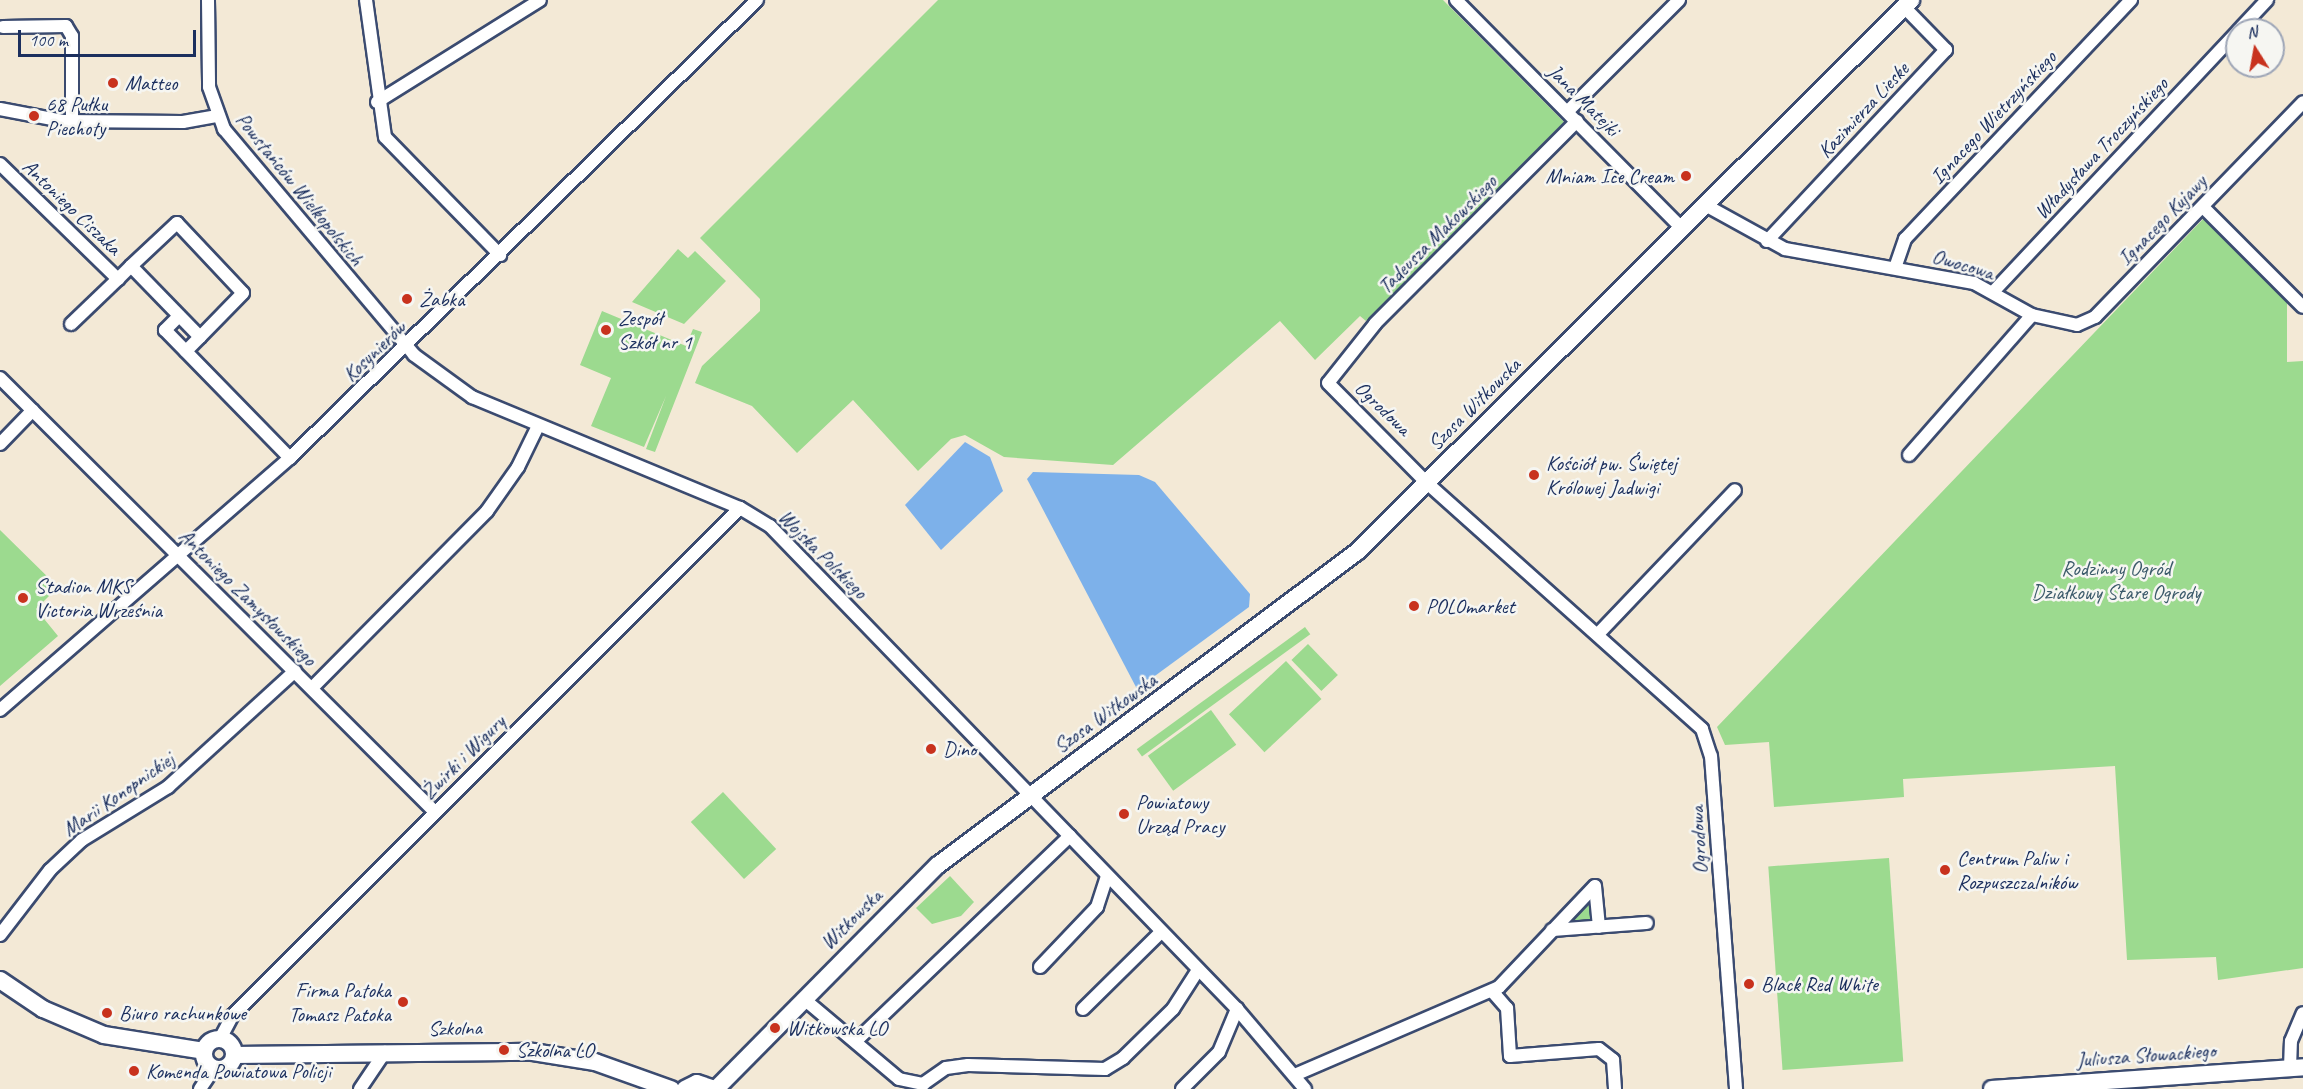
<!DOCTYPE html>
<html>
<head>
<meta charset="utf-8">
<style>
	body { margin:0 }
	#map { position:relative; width:2303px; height:1089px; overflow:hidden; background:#f3e9d6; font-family:Caveat,sans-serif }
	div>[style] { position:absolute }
	.green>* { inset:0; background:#9cda8f; transform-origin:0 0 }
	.water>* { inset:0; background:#7db1ea }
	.roads { filter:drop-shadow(2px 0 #3b4b70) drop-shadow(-2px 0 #3b4b70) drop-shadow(0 2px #3b4b70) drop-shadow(0 -2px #3b4b70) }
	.street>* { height:12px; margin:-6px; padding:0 6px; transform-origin:6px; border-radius:6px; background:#fff }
	.secondary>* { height:16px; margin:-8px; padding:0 8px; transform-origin:8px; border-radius:8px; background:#fff }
	.secondary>.ring { margin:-8px; padding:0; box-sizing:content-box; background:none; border:16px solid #fff; border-radius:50% }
	.dots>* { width:16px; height:16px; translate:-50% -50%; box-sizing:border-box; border:3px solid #f6f6f2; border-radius:50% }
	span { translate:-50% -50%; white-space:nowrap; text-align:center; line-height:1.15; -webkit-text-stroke:5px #f6f6f2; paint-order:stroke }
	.poi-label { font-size:21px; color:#1b2f5e }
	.left { translate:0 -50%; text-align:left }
	.right { translate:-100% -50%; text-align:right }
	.street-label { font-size:21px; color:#1b2f5e }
	.park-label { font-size:21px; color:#3b5a6a }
	.north { position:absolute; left:2225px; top:18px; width:60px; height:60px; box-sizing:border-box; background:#f6f6f2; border:2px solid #9ea6b7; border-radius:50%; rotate:349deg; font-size:16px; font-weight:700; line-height:24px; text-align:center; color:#1b2f5e }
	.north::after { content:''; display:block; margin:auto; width:21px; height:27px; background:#c8321e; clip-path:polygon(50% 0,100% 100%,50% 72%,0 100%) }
	.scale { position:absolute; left:18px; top:30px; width:178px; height:27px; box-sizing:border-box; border:3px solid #1b2f5e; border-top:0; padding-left:8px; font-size:18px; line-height:21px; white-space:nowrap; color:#1b2f5e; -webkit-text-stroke:4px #f6f6f2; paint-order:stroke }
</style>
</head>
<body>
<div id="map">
	<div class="green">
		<i style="clip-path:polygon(938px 0,1443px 0,1564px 122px,1366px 321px,1360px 316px,1315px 360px,1280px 321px,1113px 465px,1004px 457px,965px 435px,951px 439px,918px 471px,853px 400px,797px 453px,752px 406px,695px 383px,702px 366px,760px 311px,760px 299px,700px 238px)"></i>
		<i style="clip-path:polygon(2205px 217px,2287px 298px,2287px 362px,2303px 361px,2303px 968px,2218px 980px,2216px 957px,2127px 960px,2115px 766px,1903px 779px,1904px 797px,1774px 807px,1769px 742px,1725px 745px,1717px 727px)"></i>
		<i style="clip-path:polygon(678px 249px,688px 258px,695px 251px,726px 281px,684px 324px,632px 302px)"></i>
		<i style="clip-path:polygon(602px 311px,686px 346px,693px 329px,702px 332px,655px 452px,646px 449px,666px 396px,644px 447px,591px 426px,611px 378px,580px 365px)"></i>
		<i style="clip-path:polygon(0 530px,58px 587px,36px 609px,58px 636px,0 686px)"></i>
		<i style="left:1305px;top:627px;width:9px;height:208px;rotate:54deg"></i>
		<i style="left:1308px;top:644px;width:43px;height:23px;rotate:46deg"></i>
		<i style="left:1286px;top:661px;width:52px;height:78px;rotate:47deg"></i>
		<i style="left:1211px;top:710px;width:43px;height:78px;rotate:54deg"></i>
		<i style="left:723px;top:792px;width:78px;height:44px;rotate:47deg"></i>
		<i style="left:1889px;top:858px;width:204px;height:121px;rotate:86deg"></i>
		<i style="clip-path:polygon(950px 876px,974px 902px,961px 916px,932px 924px,916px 908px)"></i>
		<i style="clip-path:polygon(1592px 897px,1593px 921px,1568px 925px,1566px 921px)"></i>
	</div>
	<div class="water">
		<i style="clip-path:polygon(965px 442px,990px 457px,1003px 491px,941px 550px,905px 505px)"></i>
		<i style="clip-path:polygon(1033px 472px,1139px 475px,1155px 482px,1250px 594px,1249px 607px,1137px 689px,1027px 479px)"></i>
	</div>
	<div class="roads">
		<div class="street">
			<i style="left:208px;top:0;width:87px;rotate:89.3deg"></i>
			<i style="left:209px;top:87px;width:45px;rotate:70.3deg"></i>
			<i style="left:224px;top:129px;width:295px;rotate:49.9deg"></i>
			<i style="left:414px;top:355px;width:72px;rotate:35.9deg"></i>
			<i style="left:472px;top:397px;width:290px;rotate:22.5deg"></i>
			<i style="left:740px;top:508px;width:35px;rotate:31deg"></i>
			<i style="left:770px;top:526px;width:672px;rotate:45.96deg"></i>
			<i style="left:1237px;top:1009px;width:105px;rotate:49.6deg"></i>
			<i style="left:366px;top:0;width:138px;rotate:82.1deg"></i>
			<i style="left:385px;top:137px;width:165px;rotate:45.7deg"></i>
			<i style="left:1456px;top:0;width:321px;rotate:45.3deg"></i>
			<i style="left:3px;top:27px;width:63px;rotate:-0.9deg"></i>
			<i style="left:66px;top:26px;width:12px;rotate:59deg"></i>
			<i style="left:72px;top:36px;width:85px;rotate:90deg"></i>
			<i style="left:2239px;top:30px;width:41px;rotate:-47deg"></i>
			<i style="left:377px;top:102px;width:192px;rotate:-32deg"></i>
			<i style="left:0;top:109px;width:64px;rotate:10.8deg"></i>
			<i style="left:63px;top:121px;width:120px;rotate:0.5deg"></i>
			<i style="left:183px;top:122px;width:35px;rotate:-10deg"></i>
			<i style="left:1568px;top:111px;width:157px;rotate:-45deg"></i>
			<i style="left:1577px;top:121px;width:286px;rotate:134.9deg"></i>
			<i style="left:1375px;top:324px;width:75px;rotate:128.5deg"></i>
			<i style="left:1328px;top:383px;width:141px;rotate:45.3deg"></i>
			<i style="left:1427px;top:483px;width:369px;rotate:41.8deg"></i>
			<i style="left:1702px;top:729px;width:28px;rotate:72deg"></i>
			<i style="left:1711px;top:756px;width:334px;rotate:85.7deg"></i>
			<i style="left:0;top:164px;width:165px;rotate:44.3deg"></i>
			<i style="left:118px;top:279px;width:18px;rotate:-45deg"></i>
			<i style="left:131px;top:266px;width:99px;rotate:45.8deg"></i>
			<i style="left:200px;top:337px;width:20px;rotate:135deg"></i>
			<i style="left:1705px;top:205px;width:91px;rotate:28.8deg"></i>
			<i style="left:1785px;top:249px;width:192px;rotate:10.2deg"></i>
			<i style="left:1974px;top:283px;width:66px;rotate:28.9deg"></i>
			<i style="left:2032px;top:315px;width:46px;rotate:12.5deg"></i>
			<i style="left:2077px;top:325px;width:20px;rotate:-24deg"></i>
			<i style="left:2095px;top:317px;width:299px;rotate:-45.9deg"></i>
			<i style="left:2203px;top:207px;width:141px;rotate:45deg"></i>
			<i style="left:1767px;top:241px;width:262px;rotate:-46.9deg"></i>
			<i style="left:1946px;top:50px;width:60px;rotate:-134.3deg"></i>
			<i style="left:131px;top:266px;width:63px;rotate:-43.1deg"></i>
			<i style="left:177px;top:223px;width:96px;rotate:46.7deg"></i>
			<i style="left:243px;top:293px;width:62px;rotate:134.3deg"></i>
			<i style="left:1895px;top:268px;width:31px;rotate:-71deg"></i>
			<i style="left:1905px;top:239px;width:329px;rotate:-46.6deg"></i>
			<i style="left:1993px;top:292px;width:357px;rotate:-46.8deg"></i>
			<i style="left:179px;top:316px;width:20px;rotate:135deg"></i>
			<i style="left:165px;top:330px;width:179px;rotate:45.7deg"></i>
			<i style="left:71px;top:324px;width:65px;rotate:-43.8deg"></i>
			<i style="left:0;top:378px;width:614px;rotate:44.93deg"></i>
			<i style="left:0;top:444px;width:47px;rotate:-45.9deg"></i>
			<i style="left:1909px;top:455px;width:186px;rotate:-48.7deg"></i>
			<i style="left:1599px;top:633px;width:197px;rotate:-46.4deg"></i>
			<i style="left:312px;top:688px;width:249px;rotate:-45.3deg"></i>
			<i style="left:487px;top:511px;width:54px;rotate:-54.8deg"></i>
			<i style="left:518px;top:467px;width:46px;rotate:-64deg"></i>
			<i style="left:0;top:710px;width:384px;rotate:-41deg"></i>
			<i style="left:290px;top:458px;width:654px;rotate:-44.44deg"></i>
			<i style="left:1552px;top:930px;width:95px;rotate:-4.2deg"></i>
			<i style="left:0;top:935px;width:82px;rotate:-52.4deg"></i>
			<i style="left:50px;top:870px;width:44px;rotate:-43.2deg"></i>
			<i style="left:82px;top:840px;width:101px;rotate:-31.6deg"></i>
			<i style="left:168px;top:787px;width:172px;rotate:-42.4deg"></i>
			<i style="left:1040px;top:967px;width:83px;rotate:-46.5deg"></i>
			<i style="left:1097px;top:907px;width:33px;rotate:-72deg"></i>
			<i style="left:1492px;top:991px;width:23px;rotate:49deg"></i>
			<i style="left:1507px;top:1008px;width:48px;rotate:86.4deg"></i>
			<i style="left:1510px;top:1056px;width:89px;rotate:-4.5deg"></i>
			<i style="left:1599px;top:1049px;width:18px;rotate:38deg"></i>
			<i style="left:1613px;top:1060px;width:29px;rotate:86deg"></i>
			<i style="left:804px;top:999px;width:124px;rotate:40.1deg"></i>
			<i style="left:899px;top:1079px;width:25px;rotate:12deg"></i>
			<i style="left:923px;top:1084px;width:28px;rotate:-35deg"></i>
			<i style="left:946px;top:1068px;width:22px;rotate:-8deg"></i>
			<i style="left:968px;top:1065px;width:137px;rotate:1.7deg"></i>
			<i style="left:1105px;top:1069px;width:21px;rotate:-31deg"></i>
			<i style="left:1123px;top:1058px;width:70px;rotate:-44.4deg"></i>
			<i style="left:1173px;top:1009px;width:46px;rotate:-57.3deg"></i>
			<i style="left:1083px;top:1009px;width:110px;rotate:-44.6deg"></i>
			<i style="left:220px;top:1039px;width:27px;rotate:-62deg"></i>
			<i style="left:233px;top:1015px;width:717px;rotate:-45deg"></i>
			<i style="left:857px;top:1040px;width:295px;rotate:-43.8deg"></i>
			<i style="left:2290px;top:1068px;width:27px;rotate:-88deg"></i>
			<i style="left:2291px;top:1041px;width:30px;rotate:-67deg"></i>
			<i style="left:1297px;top:1074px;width:220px;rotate:-23.3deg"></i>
			<i style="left:1499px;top:987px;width:139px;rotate:-46.5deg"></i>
			<i style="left:1595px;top:886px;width:41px;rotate:84.4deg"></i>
			<i style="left:200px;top:1089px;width:25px;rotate:-56deg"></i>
			<i style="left:360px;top:1089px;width:45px;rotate:-56deg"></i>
			<i style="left:1182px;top:1089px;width:52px;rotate:-45deg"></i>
			<i style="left:1219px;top:1052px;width:47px;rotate:-67.3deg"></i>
		</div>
		<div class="secondary">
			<i style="left:0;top:980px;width:52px;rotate:34deg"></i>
			<i style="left:43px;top:1009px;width:66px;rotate:23.1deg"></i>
			<i style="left:104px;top:1035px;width:101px;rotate:9.1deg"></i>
			<i class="ring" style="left:204px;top:1039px;width:14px;height:14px"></i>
			<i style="left:234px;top:1055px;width:299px;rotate:-0.6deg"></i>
			<i style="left:533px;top:1052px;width:63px;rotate:9.2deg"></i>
			<i style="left:595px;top:1062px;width:81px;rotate:19.6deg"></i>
			<i style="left:685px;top:1089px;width:13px;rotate:-27deg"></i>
			<i style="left:697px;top:1083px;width:18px;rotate:19deg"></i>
			<i style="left:716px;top:1089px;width:315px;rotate:-45.3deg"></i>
			<i style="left:938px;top:865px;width:524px;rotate:-36.78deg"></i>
			<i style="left:1358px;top:551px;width:781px;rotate:-44.9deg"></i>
			<i style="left:1992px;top:1089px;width:312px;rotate:-4deg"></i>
		</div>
	</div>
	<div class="dots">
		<i style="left:113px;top:83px;background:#c8321e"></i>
		<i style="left:34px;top:116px;background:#c8321e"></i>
		<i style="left:1686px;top:176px;background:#c8321e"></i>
		<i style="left:407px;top:299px;background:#c8321e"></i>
		<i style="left:606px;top:330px;background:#c8321e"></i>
		<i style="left:1534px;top:475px;background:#c8321e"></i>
		<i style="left:23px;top:598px;background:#c8321e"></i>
		<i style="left:1414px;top:606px;background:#c8321e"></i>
		<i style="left:931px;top:749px;background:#c8321e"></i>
		<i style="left:1124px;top:814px;background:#c8321e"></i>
		<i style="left:1945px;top:870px;background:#c8321e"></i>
		<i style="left:1749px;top:984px;background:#c8321e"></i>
		<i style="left:403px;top:1002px;background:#c8321e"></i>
		<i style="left:107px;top:1013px;background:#c8321e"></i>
		<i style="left:775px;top:1028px;background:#c8321e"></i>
		<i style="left:504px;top:1050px;background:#c8321e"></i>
		<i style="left:134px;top:1071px;background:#c8321e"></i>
	</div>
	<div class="poi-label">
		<span class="left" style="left:125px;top:83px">Matteo</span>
		<span class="left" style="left:46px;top:116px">68 Pułku<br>Piechoty</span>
		<span class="right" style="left:1674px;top:176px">Mniam Ice Cream</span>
		<span class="left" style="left:419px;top:299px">Żabka</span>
		<span class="left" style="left:618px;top:330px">Zespół<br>Szkół nr 1</span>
		<span class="left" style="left:1546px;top:475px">Kościół pw. Świętej<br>Królowej Jadwigi</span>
		<span class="left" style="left:35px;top:598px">Stadion MKS<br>Victoria Września</span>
		<span class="left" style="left:1426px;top:606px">POLOmarket</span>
		<span class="left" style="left:943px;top:749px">Dino</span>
		<span class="left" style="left:1136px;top:814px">Powiatowy<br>Urząd Pracy</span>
		<span class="left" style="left:1957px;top:870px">Centrum Paliw i<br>Rozpuszczalników</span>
		<span class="left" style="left:1761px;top:984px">Black Red White</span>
		<span class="right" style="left:391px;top:1002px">Firma Patoka<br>Tomasz Patoka</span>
		<span class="left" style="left:119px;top:1013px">Biuro rachunkowe</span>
		<span class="left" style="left:787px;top:1028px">Witkowska LO</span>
		<span class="left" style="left:516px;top:1050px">Szkolna LO</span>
		<span class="left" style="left:146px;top:1071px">Komenda Powiatowa Policji</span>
	</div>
	<div class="street-label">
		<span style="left:1584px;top:100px;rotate:45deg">Jana Matejki</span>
		<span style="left:1863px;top:110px;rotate:-47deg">Kazimierza Lieske</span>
		<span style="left:1993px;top:117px;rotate:-47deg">Ignacego Wietrzyńskiego</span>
		<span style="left:2101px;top:148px;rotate:-47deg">Władysława Troczyńskiego</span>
		<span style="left:300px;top:189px;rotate:51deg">Powstańców Wielkopolskich</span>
		<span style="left:72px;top:207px;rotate:44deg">Antoniego Ciszaka</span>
		<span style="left:2162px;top:220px;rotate:-46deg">Ignacego Kujawy</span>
		<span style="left:1437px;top:234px;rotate:-45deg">Tadeusza Makowskiego</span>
		<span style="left:1963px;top:264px;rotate:16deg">Owocowa</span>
		<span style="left:374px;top:351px;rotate:-44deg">Kosynierów</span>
		<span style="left:1474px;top:404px;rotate:-45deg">Szosa Witkowska</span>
		<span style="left:1383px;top:408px;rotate:44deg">Ogrodowa</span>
		<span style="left:823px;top:554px;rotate:45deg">Wojska Polskiego</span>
		<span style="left:248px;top:597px;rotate:45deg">Antoniego Zamysłowskiego</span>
		<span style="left:1105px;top:713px;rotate:-36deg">Szosa Witkowska</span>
		<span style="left:463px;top:757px;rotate:-45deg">Żwirki i Wigury</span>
		<span style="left:118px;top:794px;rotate:-35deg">Marii Konopnickiej</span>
		<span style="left:1698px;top:840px;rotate:-94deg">Ogrodowa</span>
		<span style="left:851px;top:919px;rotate:-45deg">Witkowska</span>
		<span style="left:455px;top:1028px;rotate:-1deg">Szkolna</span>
		<span style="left:2146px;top:1055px;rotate:-4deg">Juliusza Słowackiego</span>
	</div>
	<div class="park-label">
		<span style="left:2116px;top:580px">Rodzinny Ogród<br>Działkowy Stare Ogrody</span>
	</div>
	<div class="north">N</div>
	<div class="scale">100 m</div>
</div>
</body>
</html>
